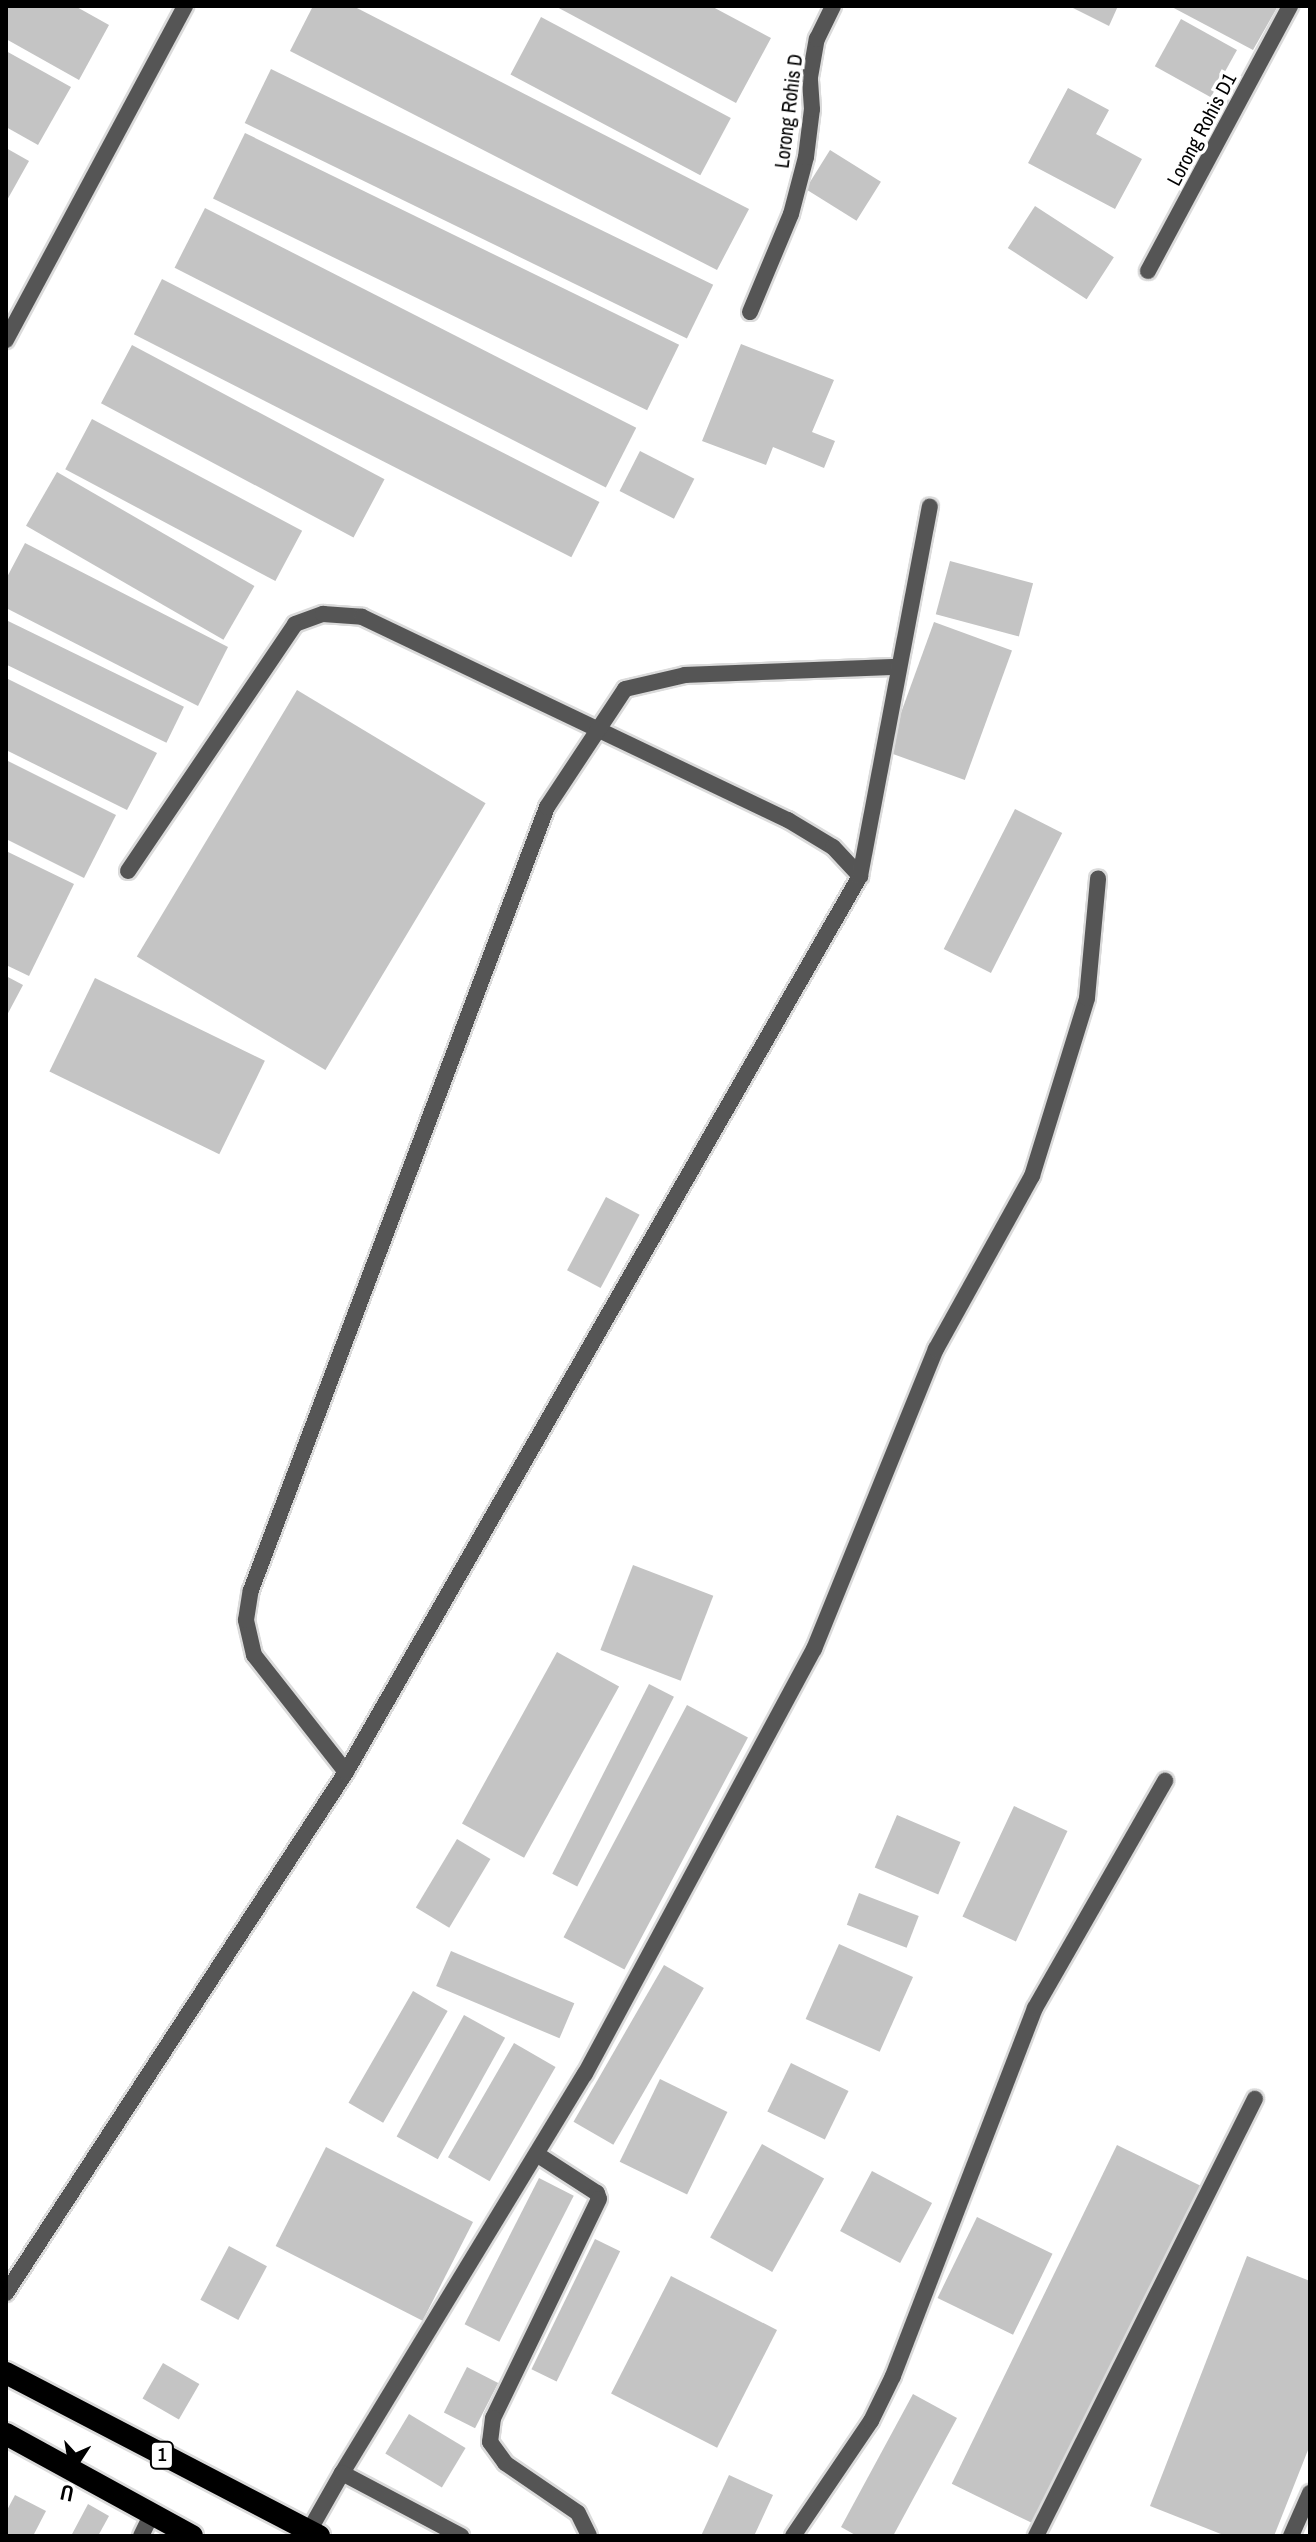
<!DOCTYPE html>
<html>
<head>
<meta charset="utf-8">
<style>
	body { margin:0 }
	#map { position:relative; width:1316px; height:2542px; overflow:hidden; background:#fff; font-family:"Archivo Narrow",sans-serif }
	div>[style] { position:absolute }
	.building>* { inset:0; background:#c4c4c4; transform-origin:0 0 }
	.roads { filter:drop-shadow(2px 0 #dbdbdb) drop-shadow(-2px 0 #dbdbdb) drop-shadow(0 2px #dbdbdb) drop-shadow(0 -2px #dbdbdb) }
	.service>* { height:16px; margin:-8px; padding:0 8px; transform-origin:8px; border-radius:8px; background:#555 }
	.minor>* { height:16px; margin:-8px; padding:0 8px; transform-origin:8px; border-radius:8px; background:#555 }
	.trunk>* { height:22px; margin:-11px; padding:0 11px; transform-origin:11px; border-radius:11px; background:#000 }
	span { translate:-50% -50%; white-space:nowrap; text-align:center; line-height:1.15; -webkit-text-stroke:7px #fff; paint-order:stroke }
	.shield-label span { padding:2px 6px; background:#fff; border:2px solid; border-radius:6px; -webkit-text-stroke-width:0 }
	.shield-label { font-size:18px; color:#000; font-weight:700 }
	.street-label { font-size:20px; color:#000 }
	.frame { position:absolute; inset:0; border:8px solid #000; pointer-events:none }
	.north { position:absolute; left:32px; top:2430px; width:80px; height:80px; -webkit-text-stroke:6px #fff; paint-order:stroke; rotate:192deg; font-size:22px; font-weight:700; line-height:32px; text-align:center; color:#000 }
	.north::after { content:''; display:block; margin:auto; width:28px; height:36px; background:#000; clip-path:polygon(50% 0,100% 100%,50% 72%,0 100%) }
</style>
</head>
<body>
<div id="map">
	<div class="building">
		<i style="clip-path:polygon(6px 6px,75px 6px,109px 25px,79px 80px,6px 39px)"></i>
		<i style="clip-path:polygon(313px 6px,353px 6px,749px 209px,717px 270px,290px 51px)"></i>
		<i style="clip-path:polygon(555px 6px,711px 6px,771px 38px,736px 103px)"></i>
		<i style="clip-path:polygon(1069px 6px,1118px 6px,1109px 26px)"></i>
		<i style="clip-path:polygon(1170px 6px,1278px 6px,1253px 50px)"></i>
		<i style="left:541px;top:17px;width:215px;height:65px;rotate:28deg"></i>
		<i style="left:1181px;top:19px;width:64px;height:54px;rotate:29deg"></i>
		<i style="clip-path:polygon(6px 51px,71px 87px,38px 145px,6px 127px)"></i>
		<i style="left:271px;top:69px;width:492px;height:60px;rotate:26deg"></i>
		<i style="clip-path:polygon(1068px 88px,1109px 110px,1096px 134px,1142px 159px,1115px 209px,1028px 163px)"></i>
		<i style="left:245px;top:133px;width:483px;height:73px;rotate:26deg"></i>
		<i style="clip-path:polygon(6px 148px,29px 161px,6px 202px)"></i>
		<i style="left:830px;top:150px;width:60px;height:46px;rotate:32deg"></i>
		<i style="left:1035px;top:206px;width:94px;height:50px;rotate:33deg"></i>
		<i style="left:205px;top:208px;width:484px;height:67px;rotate:27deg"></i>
		<i style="left:162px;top:279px;width:491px;height:62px;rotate:27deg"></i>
		<i style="clip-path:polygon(741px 344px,834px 380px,812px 432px,835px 441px,824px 468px,773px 447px,766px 465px,702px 441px)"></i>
		<i style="left:132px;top:345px;width:286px;height:66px;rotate:28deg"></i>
		<i style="left:92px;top:419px;width:238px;height:57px;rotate:28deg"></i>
		<i style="left:640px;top:451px;width:61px;height:45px;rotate:27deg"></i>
		<i style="left:57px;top:472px;width:228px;height:62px;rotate:30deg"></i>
		<i style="clip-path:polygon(25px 543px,228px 647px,198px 706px,6px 608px,6px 579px)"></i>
		<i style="left:950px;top:561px;width:86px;height:55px;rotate:15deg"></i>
		<i style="left:6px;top:620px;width:198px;height:40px;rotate:26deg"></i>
		<i style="left:934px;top:622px;width:83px;height:138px;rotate:20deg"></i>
		<i style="clip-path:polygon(6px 678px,157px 753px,127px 810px,6px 750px)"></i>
		<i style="left:297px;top:690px;width:220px;height:311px;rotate:31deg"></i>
		<i style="clip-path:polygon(6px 760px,116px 815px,84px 878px,6px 839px)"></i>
		<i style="left:1015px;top:809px;width:53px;height:157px;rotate:27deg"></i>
		<i style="clip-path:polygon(6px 851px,74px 884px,29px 976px,6px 965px)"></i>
		<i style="clip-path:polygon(6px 976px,23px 985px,6px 1017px)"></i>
		<i style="left:95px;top:978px;width:189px;height:104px;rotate:26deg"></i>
		<i style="left:606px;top:1197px;width:38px;height:83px;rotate:28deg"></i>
		<i style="left:633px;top:1565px;width:86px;height:91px;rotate:21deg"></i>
		<i style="left:557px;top:1652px;width:71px;height:196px;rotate:29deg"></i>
		<i style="left:649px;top:1684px;width:28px;height:213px;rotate:27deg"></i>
		<i style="left:687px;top:1705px;width:69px;height:263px;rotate:28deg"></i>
		<i style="left:1014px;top:1806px;width:59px;height:122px;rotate:25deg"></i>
		<i style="left:897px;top:1815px;width:69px;height:57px;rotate:23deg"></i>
		<i style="left:457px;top:1839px;width:39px;height:80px;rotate:31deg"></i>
		<i style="left:859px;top:1893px;width:64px;height:34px;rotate:21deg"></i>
		<i style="left:839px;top:1944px;width:81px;height:82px;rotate:24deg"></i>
		<i style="left:451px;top:1951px;width:134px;height:38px;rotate:23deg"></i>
		<i style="left:664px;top:1965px;width:46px;height:181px;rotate:30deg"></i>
		<i style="left:413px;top:1991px;width:40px;height:129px;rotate:30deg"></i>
		<i style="left:464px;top:2015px;width:47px;height:139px;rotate:29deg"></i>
		<i style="left:514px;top:2043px;width:48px;height:132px;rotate:30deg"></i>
		<i style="left:791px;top:2063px;width:64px;height:54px;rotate:26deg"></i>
		<i style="left:660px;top:2079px;width:75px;height:92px;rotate:26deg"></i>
		<i style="left:762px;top:2144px;width:71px;height:107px;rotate:29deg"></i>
		<i style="left:1117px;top:2145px;width:93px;height:377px;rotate:26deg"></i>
		<i style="left:326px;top:2147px;width:165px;height:111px;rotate:27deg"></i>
		<i style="left:872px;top:2171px;width:68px;height:68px;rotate:28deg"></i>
		<i style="left:539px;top:2178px;width:39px;height:164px;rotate:27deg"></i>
		<i style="left:977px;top:2217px;width:84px;height:90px;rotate:26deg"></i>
		<i style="left:595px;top:2239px;width:28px;height:145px;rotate:26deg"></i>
		<i style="left:229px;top:2246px;width:43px;height:61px;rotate:28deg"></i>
		<i style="clip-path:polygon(1247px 2256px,1310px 2281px,1310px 2445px,1274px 2536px,1226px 2536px,1150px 2506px)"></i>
		<i style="left:671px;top:2276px;width:119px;height:132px;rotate:27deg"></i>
		<i style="left:163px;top:2363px;width:42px;height:41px;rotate:30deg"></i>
		<i style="left:467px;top:2367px;width:35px;height:51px;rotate:27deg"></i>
		<i style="clip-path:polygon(913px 2394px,957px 2418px,893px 2536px,857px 2536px,841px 2527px)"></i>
		<i style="left:409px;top:2414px;width:66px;height:46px;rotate:31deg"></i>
		<i style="clip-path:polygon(729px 2475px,773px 2495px,754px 2536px,701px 2536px)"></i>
		<i style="clip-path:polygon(15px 2495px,46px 2511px,33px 2536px,6px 2536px,6px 2512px)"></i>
		<i style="clip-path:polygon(88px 2504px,109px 2516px,98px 2536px,71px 2536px)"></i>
	</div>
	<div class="roads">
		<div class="service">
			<i style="left:6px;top:340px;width:379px;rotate:-61.8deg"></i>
			<i style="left:128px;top:871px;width:298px;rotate:-55.9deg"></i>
			<i style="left:295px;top:624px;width:30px;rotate:-20deg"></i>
			<i style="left:323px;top:614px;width:39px;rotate:4deg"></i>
			<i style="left:362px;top:617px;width:472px;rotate:25.5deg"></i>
			<i style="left:788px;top:820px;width:52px;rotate:31deg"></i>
			<i style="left:833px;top:847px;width:40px;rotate:47deg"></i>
			<i style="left:346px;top:1772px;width:149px;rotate:-128.2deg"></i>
			<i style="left:254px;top:1655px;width:36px;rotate:-103deg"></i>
			<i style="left:246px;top:1620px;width:30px;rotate:-81deg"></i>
			<i style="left:251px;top:1590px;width:837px;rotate:-69.29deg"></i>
			<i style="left:547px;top:807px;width:141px;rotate:-56.5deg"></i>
			<i style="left:625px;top:689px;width:62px;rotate:-13.1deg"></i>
			<i style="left:685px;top:675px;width:212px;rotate:-2.2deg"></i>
			<i style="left:538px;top:2155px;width:70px;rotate:32.8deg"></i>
			<i style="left:597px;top:2193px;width:6px;rotate:72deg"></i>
			<i style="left:599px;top:2199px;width:243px;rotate:115.8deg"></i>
			<i style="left:493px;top:2418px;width:24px;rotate:97deg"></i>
			<i style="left:490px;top:2442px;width:26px;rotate:54deg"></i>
			<i style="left:505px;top:2463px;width:88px;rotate:34.4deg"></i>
			<i style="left:578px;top:2513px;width:25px;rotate:64deg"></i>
			<i style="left:6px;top:2293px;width:622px;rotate:-56.87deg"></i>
			<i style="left:346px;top:1772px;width:1033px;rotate:-60.16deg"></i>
			<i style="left:860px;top:876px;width:376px;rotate:-79.3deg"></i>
			<i style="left:342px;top:2473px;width:467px;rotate:-58.7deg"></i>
			<i style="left:585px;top:2074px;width:483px;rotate:-61.7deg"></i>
			<i style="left:814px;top:1649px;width:324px;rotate:-67.9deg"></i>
			<i style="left:936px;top:1349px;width:198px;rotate:-61deg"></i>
			<i style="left:1032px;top:1176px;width:186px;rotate:-72.8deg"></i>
			<i style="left:1087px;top:998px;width:120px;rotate:-84.7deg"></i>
			<i style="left:309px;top:2531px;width:67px;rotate:-60.4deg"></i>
			<i style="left:342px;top:2473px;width:135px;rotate:27.9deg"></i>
			<i style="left:141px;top:2536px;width:25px;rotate:-64deg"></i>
			<i style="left:1036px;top:2536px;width:489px;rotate:-63.4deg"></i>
			<i style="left:1291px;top:2536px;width:47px;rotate:-66.2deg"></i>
		</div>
		<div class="minor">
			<i style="left:1148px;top:271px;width:301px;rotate:-61.8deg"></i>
			<i style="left:750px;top:312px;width:106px;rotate:-67.3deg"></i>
			<i style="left:791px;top:214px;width:59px;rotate:-75.3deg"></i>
			<i style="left:806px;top:157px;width:48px;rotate:-82.9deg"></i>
			<i style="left:812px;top:109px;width:32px;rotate:-94deg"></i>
			<i style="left:810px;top:77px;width:39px;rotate:-80deg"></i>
			<i style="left:817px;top:39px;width:37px;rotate:-64deg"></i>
			<i style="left:793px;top:2536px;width:139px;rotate:-55.9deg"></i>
			<i style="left:871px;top:2421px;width:50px;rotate:-63.9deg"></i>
			<i style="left:893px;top:2376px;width:394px;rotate:-68.9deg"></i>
			<i style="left:1035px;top:2008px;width:262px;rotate:-60.2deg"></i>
		</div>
		<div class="trunk">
			<i style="left:6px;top:2373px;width:353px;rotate:27.5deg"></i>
			<i style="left:6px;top:2434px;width:212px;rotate:28.7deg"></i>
		</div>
	</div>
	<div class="shield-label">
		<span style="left:162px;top:2455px">1</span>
	</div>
	<div class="street-label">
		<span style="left:788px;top:111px;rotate:-83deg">Lorong Rohis D</span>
		<span style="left:1201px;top:129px;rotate:-62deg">Lorong Rohis D1</span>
	</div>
	<div class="frame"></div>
	<div class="north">U</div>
</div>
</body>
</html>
